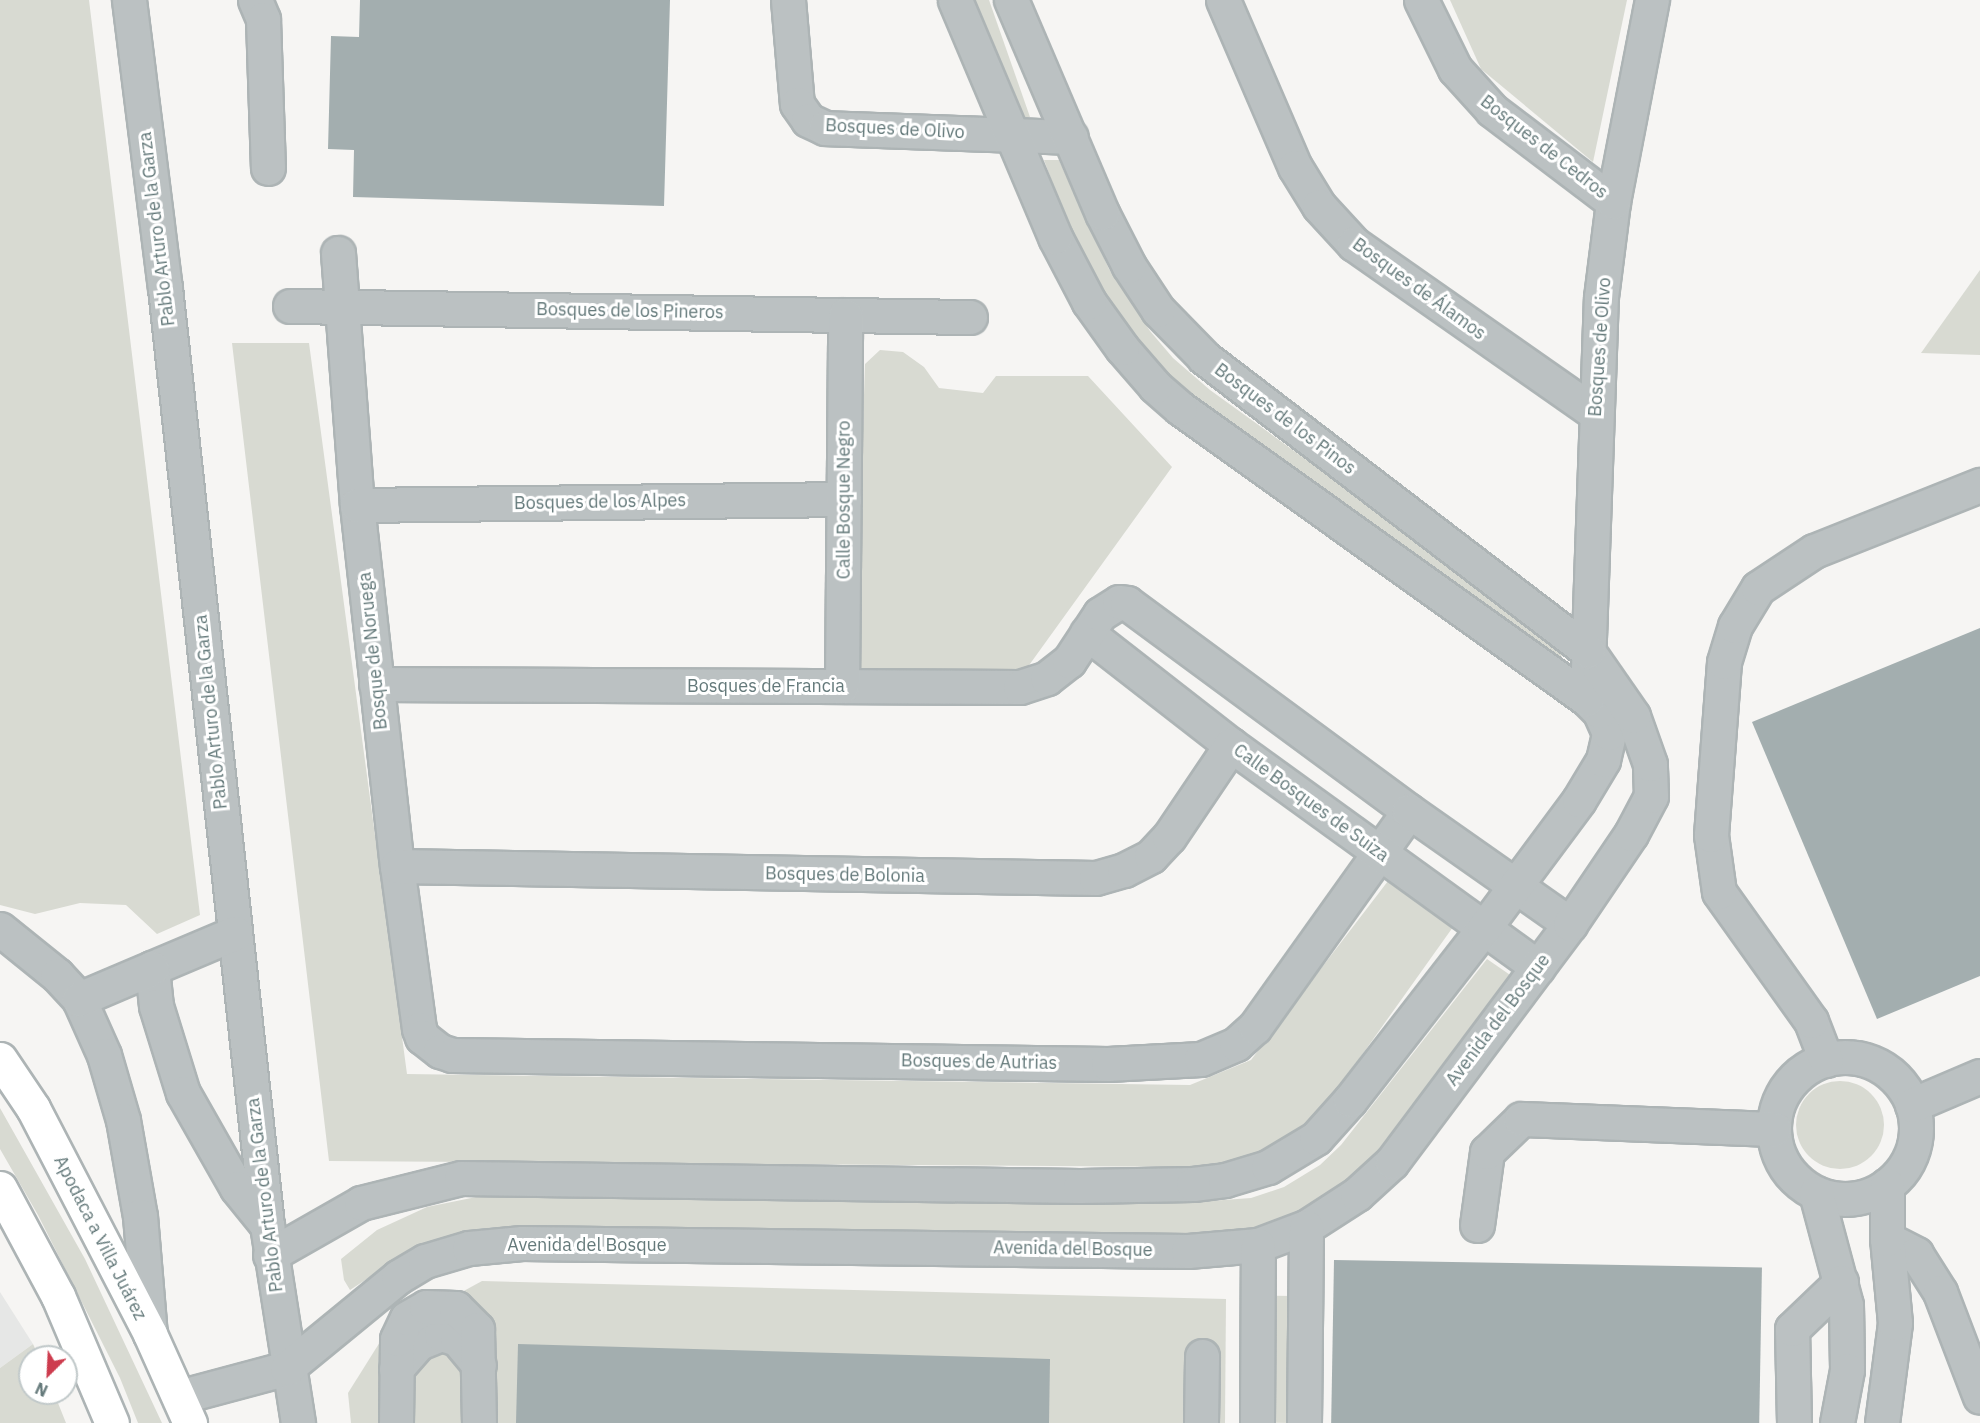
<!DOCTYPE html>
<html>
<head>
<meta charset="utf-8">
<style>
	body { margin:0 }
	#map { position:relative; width:1980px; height:1423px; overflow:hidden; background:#f6f5f3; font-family:"IBM Plex Sans",sans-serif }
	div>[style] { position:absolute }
	.built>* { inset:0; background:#e6e7e6 }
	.green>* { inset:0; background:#d8dad2; transform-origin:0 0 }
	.round { border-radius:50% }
	.building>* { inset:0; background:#a3aeaf; transform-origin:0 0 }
	.roads { filter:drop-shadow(2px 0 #adb4b5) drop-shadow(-2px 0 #adb4b5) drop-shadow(0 2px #adb4b5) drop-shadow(0 -2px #adb4b5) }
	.minor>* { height:33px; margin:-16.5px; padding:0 16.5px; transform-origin:16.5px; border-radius:16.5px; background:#bbc1c2 }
	.minor>.ring { margin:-16.5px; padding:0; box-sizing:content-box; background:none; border:33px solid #bbc1c2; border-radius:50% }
	.major>* { height:33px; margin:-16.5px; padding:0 16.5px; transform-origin:16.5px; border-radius:16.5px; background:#fff }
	span { translate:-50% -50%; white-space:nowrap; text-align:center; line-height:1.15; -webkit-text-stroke:6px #fff; paint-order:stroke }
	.street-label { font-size:18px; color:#64797a }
	.north { position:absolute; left:18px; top:1345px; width:60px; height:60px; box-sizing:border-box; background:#fff; border:2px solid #c1c9ca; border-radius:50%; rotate:204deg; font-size:16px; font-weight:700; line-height:24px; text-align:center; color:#64797a }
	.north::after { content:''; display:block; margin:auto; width:21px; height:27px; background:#cd3c4e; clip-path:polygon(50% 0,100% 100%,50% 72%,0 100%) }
</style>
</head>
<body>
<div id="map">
	<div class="built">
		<i style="clip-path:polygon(0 1292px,33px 1344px,0 1368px)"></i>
	</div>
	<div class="green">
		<i style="clip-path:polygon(0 0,89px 0,200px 915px,157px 934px,126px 905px,80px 903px,35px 914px,0 905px)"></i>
		<i style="clip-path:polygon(971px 0,989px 0,1030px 117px,1017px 121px)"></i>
		<i style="clip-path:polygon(1450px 0,1627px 0,1593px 162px,1481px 69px)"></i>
		<i style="clip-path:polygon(1044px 160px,1059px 160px,1109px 269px,1150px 331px,1173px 358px,1210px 390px,1561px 644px,1562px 667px,1199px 406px,1159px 370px,1120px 322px,1075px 243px)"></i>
		<i style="clip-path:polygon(1980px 270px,1980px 355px,1921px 353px)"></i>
		<i style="clip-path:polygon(232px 343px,309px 343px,407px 1074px,1190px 1085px,1251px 1060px,1388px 881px,1453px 927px,1317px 1118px,1293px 1137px,1250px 1159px,1208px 1167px,329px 1161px)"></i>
		<i style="clip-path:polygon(880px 350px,903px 352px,924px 367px,939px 388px,983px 393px,996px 376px,1088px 376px,1172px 467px,1022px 675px,855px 678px,865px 364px)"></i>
		<i style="clip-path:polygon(1487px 959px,1516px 979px,1362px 1170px,1293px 1222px,1206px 1240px,497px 1227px,469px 1230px,411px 1250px,350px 1290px,344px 1280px,341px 1259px,377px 1230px,427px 1207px,491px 1194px,1210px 1201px,1251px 1198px,1284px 1187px,1320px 1165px,1341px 1145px)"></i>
		<i class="round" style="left:1796px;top:1081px;width:88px;height:88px"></i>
		<i style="clip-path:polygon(0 1108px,85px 1259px,162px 1423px,138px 1423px,120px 1378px,38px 1215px,0 1149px)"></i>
		<i style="clip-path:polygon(482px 1281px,1226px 1299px,1225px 1423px,351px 1423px,348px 1393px,385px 1334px)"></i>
		<i style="left:1294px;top:1296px;width:127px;height:20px;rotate:91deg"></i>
		<i style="clip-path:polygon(33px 1344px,39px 1357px,30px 1357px,30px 1393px,54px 1393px,66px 1423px,0 1423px,0 1368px)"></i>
	</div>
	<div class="building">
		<i style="clip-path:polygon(360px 0,670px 0,664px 206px,353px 197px,354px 150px,328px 149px,331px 36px,359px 37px)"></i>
		<i style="clip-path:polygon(1980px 628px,1980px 976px,1877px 1019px,1752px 722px)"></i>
		<i style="left:1334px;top:1260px;width:428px;height:163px;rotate:1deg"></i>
		<i style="clip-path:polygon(518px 1344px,1050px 1359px,1049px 1423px,516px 1423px)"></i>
	</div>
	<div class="roads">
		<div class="minor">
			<i style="left:129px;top:0;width:290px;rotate:82.9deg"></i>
			<i style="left:165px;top:288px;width:943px;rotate:83.79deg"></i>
			<i style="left:267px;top:1225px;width:200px;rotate:81.1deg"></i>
			<i style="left:255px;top:0;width:21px;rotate:67deg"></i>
			<i style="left:263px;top:19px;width:149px;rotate:88.1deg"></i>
			<i style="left:788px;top:0;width:104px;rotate:85.1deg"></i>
			<i style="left:797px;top:104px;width:19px;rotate:55deg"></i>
			<i style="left:808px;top:120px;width:19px;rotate:25deg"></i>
			<i style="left:825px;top:128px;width:246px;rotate:2.1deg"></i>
			<i style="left:1223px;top:0;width:182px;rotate:66.7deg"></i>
			<i style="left:1295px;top:167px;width:46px;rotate:58.4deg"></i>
			<i style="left:1319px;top:206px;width:52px;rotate:47.4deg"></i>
			<i style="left:1354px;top:244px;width:293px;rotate:35deg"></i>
			<i style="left:1421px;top:0;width:77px;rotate:63.8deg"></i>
			<i style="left:1455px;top:69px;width:55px;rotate:47.9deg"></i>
			<i style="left:1492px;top:110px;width:152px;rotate:37.2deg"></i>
			<i style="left:338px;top:253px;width:253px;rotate:85.7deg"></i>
			<i style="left:357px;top:505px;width:363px;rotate:83.7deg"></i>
			<i style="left:397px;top:866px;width:164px;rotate:82.3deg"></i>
			<i style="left:419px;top:1029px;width:9px;rotate:69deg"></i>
			<i style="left:422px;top:1037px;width:23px;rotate:38deg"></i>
			<i style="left:440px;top:1051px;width:13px;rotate:18deg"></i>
			<i style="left:452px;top:1055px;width:656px;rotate:0.79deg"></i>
			<i style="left:1108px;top:1064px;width:93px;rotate:-3.1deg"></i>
			<i style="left:1201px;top:1059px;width:38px;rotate:-23deg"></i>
			<i style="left:1236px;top:1044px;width:25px;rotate:-42deg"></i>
			<i style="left:1255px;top:1027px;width:265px;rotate:-54.5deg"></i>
			<i style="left:290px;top:306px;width:680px;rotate:0.93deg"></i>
			<i style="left:357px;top:505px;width:487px;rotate:-0.7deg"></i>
			<i style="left:1087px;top:633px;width:182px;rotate:37.9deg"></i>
			<i style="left:1231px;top:745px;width:379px;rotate:35.9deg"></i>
			<i style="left:1588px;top:667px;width:370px;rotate:-88deg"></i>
			<i style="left:1601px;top:297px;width:96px;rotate:-82.8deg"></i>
			<i style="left:1613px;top:202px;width:206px;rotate:-79.1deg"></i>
			<i style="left:376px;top:684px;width:644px;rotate:0.27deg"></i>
			<i style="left:1020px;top:687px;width:28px;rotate:-18deg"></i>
			<i style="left:1047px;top:678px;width:28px;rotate:-38deg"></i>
			<i style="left:1069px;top:661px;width:56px;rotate:-56.6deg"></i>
			<i style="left:1100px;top:614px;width:22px;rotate:-32deg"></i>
			<i style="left:1119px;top:602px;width:8px;rotate:7deg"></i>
			<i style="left:1127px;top:603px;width:350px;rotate:36.4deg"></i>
			<i style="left:1409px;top:811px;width:197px;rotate:35.1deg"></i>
			<i style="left:842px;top:686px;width:371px;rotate:-89.5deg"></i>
			<i style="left:397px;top:866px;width:699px;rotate:0.98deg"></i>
			<i style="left:1096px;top:878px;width:29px;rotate:-16deg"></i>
			<i style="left:1124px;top:870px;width:30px;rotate:-27deg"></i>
			<i style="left:1151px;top:856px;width:26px;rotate:-47deg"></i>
			<i style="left:1169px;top:837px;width:111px;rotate:-56deg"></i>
			<i style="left:0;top:929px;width:73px;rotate:38.9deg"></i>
			<i style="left:57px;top:975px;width:33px;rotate:47deg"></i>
			<i style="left:79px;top:999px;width:61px;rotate:65.9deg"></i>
			<i style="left:104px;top:1055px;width:68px;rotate:73.7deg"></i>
			<i style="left:123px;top:1120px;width:97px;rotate:80deg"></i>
			<i style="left:140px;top:1216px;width:118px;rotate:85.2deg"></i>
			<i style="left:235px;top:933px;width:90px;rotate:157.1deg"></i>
			<i style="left:152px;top:968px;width:38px;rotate:84deg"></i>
			<i style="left:156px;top:1006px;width:91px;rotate:72.8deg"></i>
			<i style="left:183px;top:1093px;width:109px;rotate:60.4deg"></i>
			<i style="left:237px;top:1188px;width:48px;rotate:51deg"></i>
			<i style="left:79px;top:999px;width:79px;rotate:-23deg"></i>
			<i class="ring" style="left:1774px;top:1057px;width:109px;height:109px"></i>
			<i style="left:1826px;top:1060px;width:42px;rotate:-111deg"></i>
			<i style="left:1811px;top:1021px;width:158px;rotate:-125.5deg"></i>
			<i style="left:1719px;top:892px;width:58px;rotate:-98deg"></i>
			<i style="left:1711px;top:835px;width:173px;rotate:-85.7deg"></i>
			<i style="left:1724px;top:662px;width:38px;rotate:-73deg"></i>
			<i style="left:1735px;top:626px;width:44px;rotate:-58.8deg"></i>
			<i style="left:1758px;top:588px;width:67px;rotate:-33.5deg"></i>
			<i style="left:1814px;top:551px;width:179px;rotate:-21.7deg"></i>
			<i style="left:1912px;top:1105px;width:74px;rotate:-23.1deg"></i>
			<i style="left:1816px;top:1193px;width:116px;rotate:75deg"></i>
			<i style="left:1846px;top:1305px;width:65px;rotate:89.1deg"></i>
			<i style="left:1847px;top:1370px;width:54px;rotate:100.7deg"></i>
			<i style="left:1477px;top:1225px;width:74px;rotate:-82.2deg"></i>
			<i style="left:1487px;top:1152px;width:47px;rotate:-44.1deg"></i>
			<i style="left:1521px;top:1119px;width:253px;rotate:2.3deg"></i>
			<i style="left:1887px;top:1239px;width:33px;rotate:27deg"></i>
			<i style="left:1916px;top:1254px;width:45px;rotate:57.7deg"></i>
			<i style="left:1940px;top:1292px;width:112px;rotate:69.1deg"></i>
			<i style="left:270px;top:1255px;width:105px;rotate:-29.7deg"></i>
			<i style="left:361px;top:1203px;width:103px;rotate:-14deg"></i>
			<i style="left:461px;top:1178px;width:619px;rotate:0.74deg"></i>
			<i style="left:1080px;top:1186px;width:113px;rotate:-1deg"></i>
			<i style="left:1193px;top:1184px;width:32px;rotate:-7deg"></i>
			<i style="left:1225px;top:1180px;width:45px;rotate:-16.8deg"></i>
			<i style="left:1268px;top:1167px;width:56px;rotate:-31.1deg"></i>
			<i style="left:1316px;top:1138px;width:51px;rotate:-48.2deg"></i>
			<i style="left:1350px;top:1100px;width:218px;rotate:-52.1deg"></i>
			<i style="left:1484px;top:928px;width:159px;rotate:-53.4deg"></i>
			<i style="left:1579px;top:800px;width:47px;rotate:-59deg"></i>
			<i style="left:1603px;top:760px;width:28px;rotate:-77deg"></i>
			<i style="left:1609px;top:733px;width:24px;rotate:-114deg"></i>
			<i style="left:1599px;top:711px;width:17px;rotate:-135deg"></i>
			<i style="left:1587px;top:699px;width:500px;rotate:-144.44deg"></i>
			<i style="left:1180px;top:408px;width:33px;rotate:-139deg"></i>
			<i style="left:1155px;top:386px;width:50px;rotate:-131deg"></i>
			<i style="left:1122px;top:348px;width:57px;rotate:-125.7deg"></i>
			<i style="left:1089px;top:302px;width:73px;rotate:-117.6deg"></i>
			<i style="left:1055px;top:237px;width:257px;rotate:-112.9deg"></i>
			<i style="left:396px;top:1369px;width:35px;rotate:-49deg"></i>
			<i style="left:419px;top:1343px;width:24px;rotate:-22deg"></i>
			<i style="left:441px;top:1334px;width:17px;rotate:17deg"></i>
			<i style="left:457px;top:1339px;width:34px;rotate:50deg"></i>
			<i style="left:179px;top:1397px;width:112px;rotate:-15deg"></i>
			<i style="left:287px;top:1368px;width:144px;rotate:-39.3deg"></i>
			<i style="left:398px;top:1277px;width:31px;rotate:-31deg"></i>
			<i style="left:425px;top:1261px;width:46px;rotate:-16.5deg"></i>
			<i style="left:469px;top:1248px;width:53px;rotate:-5.4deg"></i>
			<i style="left:522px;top:1243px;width:666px;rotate:0.69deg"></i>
			<i style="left:1188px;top:1251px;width:70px;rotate:-4.9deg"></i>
			<i style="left:1258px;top:1245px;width:51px;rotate:-20.6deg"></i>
			<i style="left:1306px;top:1227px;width:61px;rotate:-32.9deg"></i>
			<i style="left:1357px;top:1194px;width:47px;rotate:-42.4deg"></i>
			<i style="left:1392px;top:1162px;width:297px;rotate:-53.2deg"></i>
			<i style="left:1570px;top:924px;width:109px;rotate:-55.9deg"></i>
			<i style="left:1631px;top:834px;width:43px;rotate:-62.2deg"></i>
			<i style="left:1651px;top:796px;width:32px;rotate:-92deg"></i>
			<i style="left:1650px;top:764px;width:51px;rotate:-109.5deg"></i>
			<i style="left:1633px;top:716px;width:79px;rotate:-124.7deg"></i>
			<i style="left:1588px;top:651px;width:484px;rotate:-142.6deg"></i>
			<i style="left:1204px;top:357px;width:66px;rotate:-134.4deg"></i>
			<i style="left:1158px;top:310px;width:53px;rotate:-123.4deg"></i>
			<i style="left:1129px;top:266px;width:59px;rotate:-117deg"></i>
			<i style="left:1102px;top:213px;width:232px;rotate:-113.1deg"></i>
			<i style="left:396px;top:1423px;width:84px;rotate:-89.3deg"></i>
			<i style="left:397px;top:1339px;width:23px;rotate:-65deg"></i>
			<i style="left:407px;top:1318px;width:22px;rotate:-30deg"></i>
			<i style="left:426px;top:1307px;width:30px;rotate:2deg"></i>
			<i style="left:456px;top:1308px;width:30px;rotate:45deg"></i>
			<i style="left:477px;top:1329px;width:94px;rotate:88.8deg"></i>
			<i style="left:1201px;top:1423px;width:67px;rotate:-89.1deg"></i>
			<i style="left:1257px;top:1423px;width:178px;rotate:-89.7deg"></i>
			<i style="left:1304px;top:1423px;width:196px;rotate:-89.4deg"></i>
			<i style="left:1794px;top:1423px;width:94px;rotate:-91.2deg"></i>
			<i style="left:1792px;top:1329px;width:68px;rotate:-43.8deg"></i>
			<i style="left:1882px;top:1423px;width:101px;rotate:-82.6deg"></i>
			<i style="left:1895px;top:1323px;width:84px;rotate:-95.4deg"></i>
			<i style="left:1887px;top:1239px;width:54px;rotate:-90deg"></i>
		</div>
		<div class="major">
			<i style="left:0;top:1059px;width:59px;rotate:56deg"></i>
			<i style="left:33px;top:1108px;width:254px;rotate:62.6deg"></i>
			<i style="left:150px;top:1334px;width:98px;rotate:65.8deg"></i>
			<i style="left:0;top:1188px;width:123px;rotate:61.8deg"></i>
			<i style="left:58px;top:1296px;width:138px;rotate:67deg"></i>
		</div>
	</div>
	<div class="street-label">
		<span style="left:895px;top:129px;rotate:3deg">Bosques de Olivo</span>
		<span style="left:1544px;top:147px;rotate:38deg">Bosques de Cedros</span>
		<span style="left:157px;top:229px;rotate:-97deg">Pablo Arturo de la Garza</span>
		<span style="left:1419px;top:289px;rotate:36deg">Bosques de Álamos</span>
		<span style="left:630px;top:311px;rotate:1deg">Bosques de los Pineros</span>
		<span style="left:1600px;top:347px;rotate:-86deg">Bosques de Olivo</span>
		<span style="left:1285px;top:419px;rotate:37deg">Bosques de los Pinos</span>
		<span style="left:844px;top:500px;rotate:-90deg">Calle Bosque Negro</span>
		<span style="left:600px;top:502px;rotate:-1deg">Bosques de los Alpes</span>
		<span style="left:373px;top:651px;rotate:-96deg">Bosque de Noruega</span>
		<span style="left:766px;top:686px">Bosques de Francia</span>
		<span style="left:211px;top:712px;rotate:-96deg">Pablo Arturo de la Garza</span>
		<span style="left:1311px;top:803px;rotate:36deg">Calle Bosques de Suiza</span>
		<span style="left:845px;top:875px;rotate:1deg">Bosques de Bolonia</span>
		<span style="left:1498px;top:1020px;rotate:-53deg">Avenida del Bosque</span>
		<span style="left:979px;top:1062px;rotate:1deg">Bosques de Autrias</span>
		<span style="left:265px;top:1195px;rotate:-97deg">Pablo Arturo de la Garza</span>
		<span style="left:100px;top:1238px;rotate:63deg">Apodaca a Villa Juárez</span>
		<span style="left:587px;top:1245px">Avenida del Bosque</span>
		<span style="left:1073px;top:1249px;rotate:1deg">Avenida del Bosque</span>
	</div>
	<div class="north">N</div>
</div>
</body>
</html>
